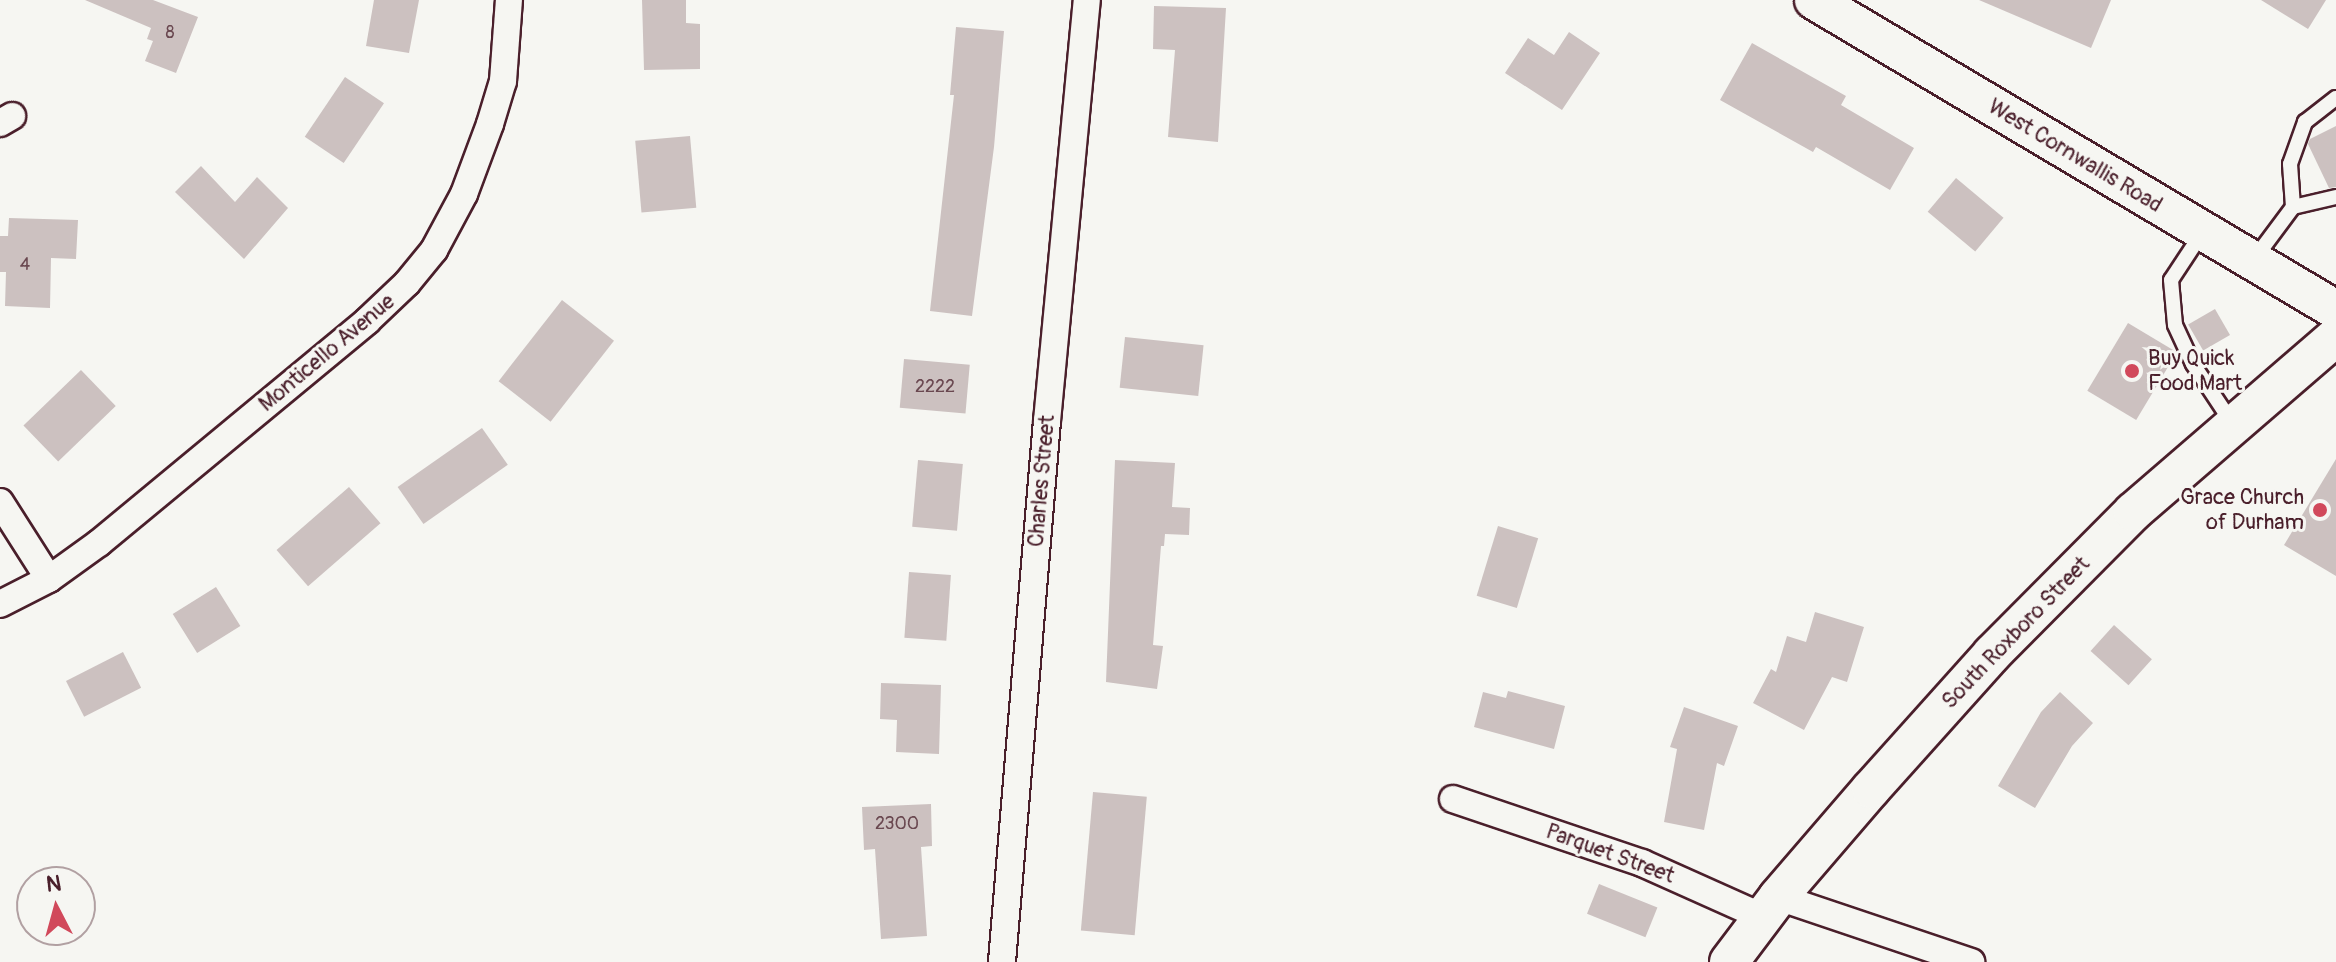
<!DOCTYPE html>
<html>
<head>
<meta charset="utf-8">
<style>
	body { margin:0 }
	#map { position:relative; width:2336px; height:962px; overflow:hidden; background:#f6f6f2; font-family:Pangolin,sans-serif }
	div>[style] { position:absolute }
	.building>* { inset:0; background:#ccc1c0; transform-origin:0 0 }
	.roads { filter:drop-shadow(2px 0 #4a1f2b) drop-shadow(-2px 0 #4a1f2b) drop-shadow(0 2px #4a1f2b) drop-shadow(0 -2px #4a1f2b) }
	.lane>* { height:14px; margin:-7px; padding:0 7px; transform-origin:7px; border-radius:7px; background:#f6f6f2 }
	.street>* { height:26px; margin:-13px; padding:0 13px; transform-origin:13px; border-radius:13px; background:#f6f6f2 }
	.secondary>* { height:38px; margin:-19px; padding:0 19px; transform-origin:19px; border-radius:19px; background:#f6f6f2 }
	.dots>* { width:22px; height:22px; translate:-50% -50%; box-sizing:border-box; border:4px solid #f6f6f2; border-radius:50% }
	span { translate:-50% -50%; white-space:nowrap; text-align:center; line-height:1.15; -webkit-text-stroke:6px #f6f6f2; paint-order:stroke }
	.number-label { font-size:18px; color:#6a4850 }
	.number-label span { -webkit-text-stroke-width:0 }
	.street-label { font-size:22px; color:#4a1f2b }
	.poi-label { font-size:22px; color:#4a1f2b }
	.left { translate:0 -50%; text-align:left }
	.right { translate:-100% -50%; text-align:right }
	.north { position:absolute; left:16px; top:866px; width:80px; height:80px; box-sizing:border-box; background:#f6f6f2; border:2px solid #b1a0a2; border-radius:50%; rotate:354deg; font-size:22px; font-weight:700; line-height:32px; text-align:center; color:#4a1f2b }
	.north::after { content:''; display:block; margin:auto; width:28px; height:36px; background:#d1495b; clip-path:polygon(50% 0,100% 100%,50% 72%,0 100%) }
</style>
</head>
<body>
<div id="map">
	<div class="building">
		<i style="clip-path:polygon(85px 0,153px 0,198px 17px,176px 73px,145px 61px,153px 41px,147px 39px,151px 28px)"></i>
		<i style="clip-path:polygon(374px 0,419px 0,409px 53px,366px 46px)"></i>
		<i style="clip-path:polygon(642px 0,686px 0,686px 23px,700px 24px,700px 69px,644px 70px)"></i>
		<i style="clip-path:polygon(1979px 0,2111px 0,2091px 48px)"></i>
		<i style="clip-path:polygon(2261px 0,2326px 0,2308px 29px)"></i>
		<i style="clip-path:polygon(1154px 6px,1226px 8px,1218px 142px,1168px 137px,1175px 50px,1153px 49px)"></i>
		<i style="clip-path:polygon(956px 27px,1004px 31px,994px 147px,972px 316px,930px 311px,954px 95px,950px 95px)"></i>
		<i style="clip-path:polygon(1569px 32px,1600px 53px,1562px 110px,1505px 73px,1528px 38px,1554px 55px)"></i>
		<i style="clip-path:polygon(1752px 43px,1846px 96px,1841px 105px,1914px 148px,1890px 190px,1816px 147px,1813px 152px,1720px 100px)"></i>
		<i style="left:345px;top:77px;width:47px;height:72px;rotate:34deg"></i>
		<i style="clip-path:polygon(2336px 126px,2336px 187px,2329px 188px,2308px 144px,2310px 139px)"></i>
		<i style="left:690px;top:136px;width:72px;height:55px;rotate:85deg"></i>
		<i style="clip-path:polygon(201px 166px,235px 202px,257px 177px,288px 208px,244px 259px,175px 192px)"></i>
		<i style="left:1956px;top:178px;width:62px;height:44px;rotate:40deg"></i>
		<i style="clip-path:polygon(9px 218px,78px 220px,76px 259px,51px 258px,50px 308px,5px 306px,6px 272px,0 272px,0 236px,8px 236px)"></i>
		<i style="left:562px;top:300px;width:66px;height:103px;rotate:38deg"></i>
		<i style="left:2215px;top:309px;width:30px;height:31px;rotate:60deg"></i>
		<i style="left:2128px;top:323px;width:57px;height:79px;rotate:31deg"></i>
		<i style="left:1125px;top:337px;width:79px;height:51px;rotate:6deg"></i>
		<i style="left:904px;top:359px;width:66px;height:49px;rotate:5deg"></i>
		<i style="left:81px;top:370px;width:50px;height:80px;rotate:46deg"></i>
		<i style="left:482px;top:428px;width:45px;height:103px;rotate:55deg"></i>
		<i style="clip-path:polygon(2336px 459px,2336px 576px,2284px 545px)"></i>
		<i style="left:918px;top:460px;width:45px;height:67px;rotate:5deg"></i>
		<i style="clip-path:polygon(1115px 460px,1175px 463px,1172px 507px,1190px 508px,1189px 535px,1165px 534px,1164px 546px,1161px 546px,1153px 645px,1163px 646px,1157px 689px,1106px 682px)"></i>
		<i style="left:349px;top:487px;width:48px;height:96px;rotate:49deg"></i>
		<i style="left:1498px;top:526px;width:42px;height:73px;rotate:17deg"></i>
		<i style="left:909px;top:572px;width:42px;height:66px;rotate:4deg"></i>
		<i style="left:216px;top:587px;width:46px;height:51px;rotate:58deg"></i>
		<i style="clip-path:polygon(1815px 612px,1864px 627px,1847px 682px,1832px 677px,1804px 730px,1753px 703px,1771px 669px,1776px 672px,1787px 636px,1806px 642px)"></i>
		<i style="left:2114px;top:625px;width:51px;height:35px;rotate:42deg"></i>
		<i style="left:123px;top:652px;width:40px;height:64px;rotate:63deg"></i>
		<i style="clip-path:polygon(881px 683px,941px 685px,939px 754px,896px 752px,897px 720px,880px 719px)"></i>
		<i style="clip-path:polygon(1508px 691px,1565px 706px,1554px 749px,1474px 727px,1483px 692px,1506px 698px)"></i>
		<i style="clip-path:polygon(2060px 692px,2093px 723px,2072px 746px,2035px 808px,1998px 786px,2041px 712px)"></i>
		<i style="clip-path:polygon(1684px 707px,1738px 726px,1724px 766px,1717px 763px,1704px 830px,1664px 822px,1677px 749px,1670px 747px)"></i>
		<i style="left:1093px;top:792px;width:54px;height:139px;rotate:5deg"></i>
		<i style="clip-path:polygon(931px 804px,932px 846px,921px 847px,927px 936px,881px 939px,875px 849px,864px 850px,862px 807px)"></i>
		<i style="left:1599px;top:884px;width:63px;height:32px;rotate:22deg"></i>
	</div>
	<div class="roads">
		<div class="lane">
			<i style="left:2293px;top:207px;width:44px;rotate:-13.1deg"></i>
			<i style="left:2202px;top:233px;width:56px;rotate:123.4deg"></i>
			<i style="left:2171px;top:280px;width:45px;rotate:84.9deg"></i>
			<i style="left:2175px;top:325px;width:43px;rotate:65.2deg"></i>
			<i style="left:2193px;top:364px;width:71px;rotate:56.5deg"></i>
			<i style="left:2255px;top:258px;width:64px;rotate:-53.3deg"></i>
			<i style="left:2293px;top:207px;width:43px;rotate:-94deg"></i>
			<i style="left:2290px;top:164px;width:45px;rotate:-70.3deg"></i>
			<i style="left:2305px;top:122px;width:39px;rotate:-38deg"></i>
		</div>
		<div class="street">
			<i style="left:0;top:123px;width:14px;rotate:-30deg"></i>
			<i style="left:0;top:502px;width:91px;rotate:57.5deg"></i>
			<i style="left:0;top:604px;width:55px;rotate:-27deg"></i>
			<i style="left:49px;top:579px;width:62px;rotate:-35.8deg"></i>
			<i style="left:99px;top:543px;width:348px;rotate:-39.6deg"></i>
			<i style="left:367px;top:321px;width:55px;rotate:-43.5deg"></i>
			<i style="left:407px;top:283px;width:43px;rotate:-50.7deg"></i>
			<i style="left:434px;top:250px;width:64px;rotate:-61.8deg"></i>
			<i style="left:464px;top:194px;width:75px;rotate:-69.6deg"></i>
			<i style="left:490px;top:124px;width:45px;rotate:-73.2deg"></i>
			<i style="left:503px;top:81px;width:81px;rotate:-85.8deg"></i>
			<i style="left:1453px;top:799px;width:200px;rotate:18.7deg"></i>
			<i style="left:1642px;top:863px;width:133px;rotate:24.1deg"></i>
			<i style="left:1778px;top:897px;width:204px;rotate:18.6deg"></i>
			<i style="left:1002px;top:962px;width:543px;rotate:-85.25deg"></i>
			<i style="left:1047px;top:421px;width:423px;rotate:-84.6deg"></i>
		</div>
		<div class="secondary">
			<i style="left:1814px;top:0;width:607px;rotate:30.7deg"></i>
			<i style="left:1729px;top:962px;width:81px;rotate:-53deg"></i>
			<i style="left:1778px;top:897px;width:143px;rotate:-49.3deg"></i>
			<i style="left:1871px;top:789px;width:181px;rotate:-48.1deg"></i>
			<i style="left:1992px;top:654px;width:200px;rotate:-45.2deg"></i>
			<i style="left:2133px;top:512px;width:268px;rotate:-40.8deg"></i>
		</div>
	</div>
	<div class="dots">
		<i style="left:2132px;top:371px;background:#d1495b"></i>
		<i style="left:2320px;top:510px;background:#d1495b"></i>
	</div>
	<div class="number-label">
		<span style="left:170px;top:33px">8</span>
		<span style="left:25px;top:265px">4</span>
		<span style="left:935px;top:387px">2222</span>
		<span style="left:897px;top:824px">2300</span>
	</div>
	<div class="street-label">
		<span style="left:2075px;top:156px;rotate:31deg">West Cornwallis Road</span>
		<span style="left:327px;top:353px;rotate:-40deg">Monticello Avenue</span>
		<span style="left:1042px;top:481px;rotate:-85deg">Charles Street</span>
		<span style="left:2016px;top:633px;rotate:-46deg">South Roxboro Street</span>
		<span style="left:1610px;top:854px;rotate:20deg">Parquet Street</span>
	</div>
	<div class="poi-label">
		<span class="left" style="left:2148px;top:371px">Buy Quick<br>Food Mart</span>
		<span class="right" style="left:2304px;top:510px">Grace Church<br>of Durham</span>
	</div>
	<div class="north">N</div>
</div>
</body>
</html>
